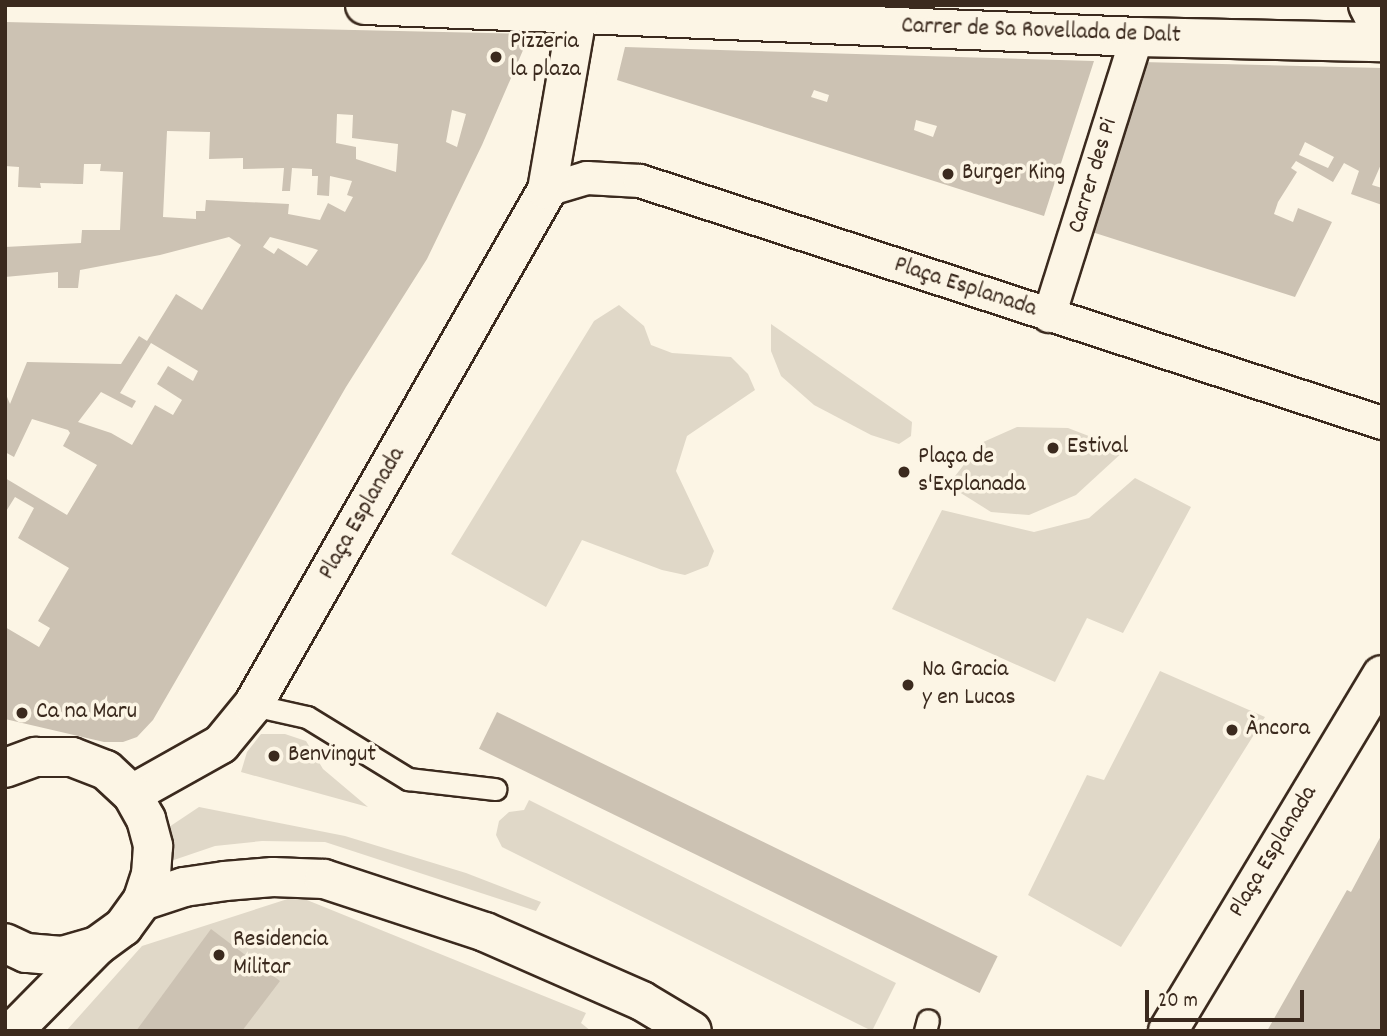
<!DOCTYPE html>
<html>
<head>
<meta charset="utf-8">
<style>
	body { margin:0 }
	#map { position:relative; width:1387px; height:1036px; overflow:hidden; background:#fcf5e5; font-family:Dekko,sans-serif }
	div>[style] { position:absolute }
	.green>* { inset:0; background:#e0d8c8 }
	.building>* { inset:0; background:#ccc2b3; transform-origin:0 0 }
	.roads { filter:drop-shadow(2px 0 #3b2a1e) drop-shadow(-2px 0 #3b2a1e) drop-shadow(0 2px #3b2a1e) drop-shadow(0 -2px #3b2a1e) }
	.service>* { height:21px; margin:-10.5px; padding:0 10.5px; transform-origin:10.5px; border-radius:10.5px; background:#fcf5e5 }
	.pedestrian>* { height:32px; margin:-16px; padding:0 16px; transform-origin:16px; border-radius:16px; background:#fcf5e5 }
	.minor>* { height:38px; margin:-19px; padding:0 19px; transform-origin:19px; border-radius:19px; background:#fcf5e5 }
	.tertiary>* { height:38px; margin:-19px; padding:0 19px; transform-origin:19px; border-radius:19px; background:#fcf5e5 }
	.dots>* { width:19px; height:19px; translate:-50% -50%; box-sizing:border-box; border:4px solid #fcf5e5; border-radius:50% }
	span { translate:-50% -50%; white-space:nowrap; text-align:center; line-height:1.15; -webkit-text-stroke:7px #fcf5e5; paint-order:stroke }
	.street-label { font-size:24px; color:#3b2a1e }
	.poi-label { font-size:24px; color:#3b2a1e }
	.left { translate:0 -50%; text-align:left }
	.frame { position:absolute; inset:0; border:7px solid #3b2a1e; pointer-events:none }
	.scale { position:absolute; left:1145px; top:990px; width:159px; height:32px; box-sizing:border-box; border:4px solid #3b2a1e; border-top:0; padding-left:9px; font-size:21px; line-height:24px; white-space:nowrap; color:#3b2a1e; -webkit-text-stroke:5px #fcf5e5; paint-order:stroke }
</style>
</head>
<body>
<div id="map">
	<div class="green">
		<i style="clip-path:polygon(619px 305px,644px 326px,651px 345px,672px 353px,731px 357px,748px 374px,755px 390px,687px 436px,676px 471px,714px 551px,708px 566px,685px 575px,662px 570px,582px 540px,546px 607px,451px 554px,594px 321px)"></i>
		<i style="clip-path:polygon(771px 324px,912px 422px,911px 436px,899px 444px,871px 435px,814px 405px,781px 376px,771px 351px)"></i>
		<i style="clip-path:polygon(1017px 427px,1068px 428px,1125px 450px,1076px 495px,1029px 515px,991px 512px,948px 485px,981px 443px)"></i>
		<i style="clip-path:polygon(1135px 478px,1191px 507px,1123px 633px,1087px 618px,1055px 682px,892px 609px,942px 510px,1034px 532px,1089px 518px)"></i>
		<i style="clip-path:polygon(1160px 671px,1265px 717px,1121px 947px,1028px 895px,1087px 775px,1104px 780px)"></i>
		<i style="clip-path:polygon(261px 734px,285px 734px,306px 741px,323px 769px,368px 807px,241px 772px,247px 752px)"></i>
		<i style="clip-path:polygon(529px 800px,896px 983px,872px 1031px,502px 847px,496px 835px,499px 821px,509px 812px,524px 810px)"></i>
		<i style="clip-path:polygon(199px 807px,345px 836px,466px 873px,541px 902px,536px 911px,325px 842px,262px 841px,215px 846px,168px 862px,169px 827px)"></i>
		<i style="clip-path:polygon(297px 896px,586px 1013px,581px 1023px,591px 1031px,66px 1031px,142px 946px)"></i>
	</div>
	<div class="building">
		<i style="clip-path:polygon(evenodd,5px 22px,530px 34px,482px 145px,427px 259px,346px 387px,153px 720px,137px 737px,123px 742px,104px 742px,5px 719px,5px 627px,39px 647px,50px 628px,38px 621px,69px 568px,18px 538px,34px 508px,15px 497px,5px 513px,5px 478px,67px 515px,97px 465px,63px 446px,70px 433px,68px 430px,32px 419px,14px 457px,5px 452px,5px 392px,10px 404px,27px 362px,121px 364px,139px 336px,147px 341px,176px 294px,202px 310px,241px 245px,229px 237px,160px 255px,80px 270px,78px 288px,58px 288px,58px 272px,5px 277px,5px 247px,81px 243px,82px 230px,120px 230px,123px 172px,100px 171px,101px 164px,84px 164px,83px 184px,40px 183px,41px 188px,18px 187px,19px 167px,5px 166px,5px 22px,452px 110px,466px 114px,457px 147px,446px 142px,452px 110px,5px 22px,337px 114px,353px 115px,352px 138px,398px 144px,396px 172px,356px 159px,356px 147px,336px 143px,337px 114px,5px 22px,167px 131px,210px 132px,209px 159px,243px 158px,243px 169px,284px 168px,282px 191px,290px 191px,292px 168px,312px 169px,312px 176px,318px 176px,317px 195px,329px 196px,330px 176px,352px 181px,347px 195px,353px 197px,345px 212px,328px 203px,320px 220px,288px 214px,289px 204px,206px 200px,205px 211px,196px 211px,196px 219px,163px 217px,167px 131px,5px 22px,270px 237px,312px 248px,318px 250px,307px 266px,278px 248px,274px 254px,263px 247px,270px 237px,5px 22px,151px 343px,198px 371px,193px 381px,168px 366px,157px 384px,182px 400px,173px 415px,155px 405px,132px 445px,111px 433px,78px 422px,101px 392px,132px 408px,136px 401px,120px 393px,151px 343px)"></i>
		<i style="clip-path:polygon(evenodd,625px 47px,752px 51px,1094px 61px,1044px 216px,617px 80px,625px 47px,814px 90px,829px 95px,827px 102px,811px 97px,814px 90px,625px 47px,916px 120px,937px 126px,933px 137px,914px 130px,916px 120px)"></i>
		<i style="clip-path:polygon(evenodd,1142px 62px,1382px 68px,1382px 162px,1372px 185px,1382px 188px,1382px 205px,1351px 194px,1359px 171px,1344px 163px,1333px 182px,1296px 161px,1291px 168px,1297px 172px,1278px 202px,1274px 214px,1293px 222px,1298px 208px,1332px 222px,1295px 297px,1092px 232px,1142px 62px,1305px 142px,1334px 157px,1328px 168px,1299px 155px,1305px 142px)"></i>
		<i style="left:497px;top:712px;width:557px;height:41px;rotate:26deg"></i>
		<i style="clip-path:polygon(1382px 834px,1382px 1031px,1267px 1031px,1347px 890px,1351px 892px)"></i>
		<i style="clip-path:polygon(211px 929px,280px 981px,242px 1031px,136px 1031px)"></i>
	</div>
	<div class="roads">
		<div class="service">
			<i style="left:253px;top:705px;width:55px;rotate:12.5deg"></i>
			<i style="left:307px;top:717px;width:119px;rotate:31.5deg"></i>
			<i style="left:408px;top:779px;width:88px;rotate:6.6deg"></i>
			<i style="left:925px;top:1031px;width:11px;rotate:-75deg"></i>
		</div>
		<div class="pedestrian">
			<i style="left:547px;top:190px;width:42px;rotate:-16.7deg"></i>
			<i style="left:587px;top:178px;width:53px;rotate:3.2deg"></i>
			<i style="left:640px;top:181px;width:780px;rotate:18.06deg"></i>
			<i style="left:1049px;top:316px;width:293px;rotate:-72.5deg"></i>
		</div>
		<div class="minor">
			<i style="left:365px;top:5px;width:773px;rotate:2.37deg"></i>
			<i style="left:1137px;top:37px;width:245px;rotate:1.2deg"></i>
			<i style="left:1368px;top:5px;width:30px;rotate:63deg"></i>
			<i style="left:132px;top:794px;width:102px;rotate:-29.3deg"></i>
			<i style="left:221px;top:744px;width:50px;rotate:-50.6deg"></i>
			<i style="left:253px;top:705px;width:593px;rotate:-60.28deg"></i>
			<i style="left:547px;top:190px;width:188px;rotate:-80.2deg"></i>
			<i style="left:1168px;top:1031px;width:415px;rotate:-59deg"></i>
		</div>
		<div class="tertiary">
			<i style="left:5px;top:768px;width:33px;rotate:-20deg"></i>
			<i style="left:36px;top:757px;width:36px"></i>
			<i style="left:72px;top:757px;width:36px;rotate:21deg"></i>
			<i style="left:106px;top:770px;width:35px;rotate:43deg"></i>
			<i style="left:132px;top:794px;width:29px;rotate:61deg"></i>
			<i style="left:146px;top:819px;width:28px;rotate:75deg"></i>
			<i style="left:153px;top:846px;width:28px;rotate:94deg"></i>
			<i style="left:151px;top:874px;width:28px;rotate:108deg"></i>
			<i style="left:142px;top:901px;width:32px;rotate:126deg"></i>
			<i style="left:123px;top:927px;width:32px;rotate:144deg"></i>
			<i style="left:97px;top:946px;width:36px;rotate:164deg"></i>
			<i style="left:62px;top:956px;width:36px;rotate:-175deg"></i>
			<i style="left:26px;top:953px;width:23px;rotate:-155deg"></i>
			<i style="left:142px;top:901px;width:44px;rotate:-18.4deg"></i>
			<i style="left:184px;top:887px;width:41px;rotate:-8.3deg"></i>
			<i style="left:225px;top:881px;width:48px;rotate:-4.8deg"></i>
			<i style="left:273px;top:877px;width:51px;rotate:2.2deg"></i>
			<i style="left:324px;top:879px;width:169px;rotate:18.2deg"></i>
			<i style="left:485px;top:932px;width:171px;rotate:23.7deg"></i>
			<i style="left:642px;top:1001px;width:58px;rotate:31deg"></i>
			<i style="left:13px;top:1031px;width:120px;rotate:-45.3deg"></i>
		</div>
	</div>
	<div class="dots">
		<i style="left:496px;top:57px;background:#3b2a1e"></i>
		<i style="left:948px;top:174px;background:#3b2a1e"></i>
		<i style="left:1053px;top:448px;background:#3b2a1e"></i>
		<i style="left:904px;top:472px;background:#3b2a1e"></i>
		<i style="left:908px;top:685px;background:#3b2a1e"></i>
		<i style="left:22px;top:713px;background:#3b2a1e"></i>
		<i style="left:1232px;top:730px;background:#3b2a1e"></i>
		<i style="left:274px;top:756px;background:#3b2a1e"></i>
		<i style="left:219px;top:955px;background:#3b2a1e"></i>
	</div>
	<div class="street-label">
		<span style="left:1041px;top:32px;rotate:2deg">Carrer de Sa Rovellada de Dalt</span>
		<span style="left:1094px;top:176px;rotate:-73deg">Carrer des Pi</span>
		<span style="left:965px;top:288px;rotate:18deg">Plaça Esplanada</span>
		<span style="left:363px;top:514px;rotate:-60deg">Plaça Esplanada</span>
		<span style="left:1274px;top:852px;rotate:-59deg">Plaça Esplanada</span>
	</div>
	<div class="poi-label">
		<span class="left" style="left:510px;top:57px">Pizzeria<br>la plaza</span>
		<span class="left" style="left:962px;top:174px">Burger King</span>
		<span class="left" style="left:1067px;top:448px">Estival</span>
		<span class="left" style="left:918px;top:472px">Plaça de<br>s'Explanada</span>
		<span class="left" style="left:922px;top:685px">Na Gracia<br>y en Lucas</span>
		<span class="left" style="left:36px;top:713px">Ca na Maru</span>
		<span class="left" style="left:1246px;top:730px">Àncora</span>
		<span class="left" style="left:288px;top:756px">Benvingut</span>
		<span class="left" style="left:233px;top:955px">Residencia<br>Militar</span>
	</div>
	<div class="frame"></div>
	<div class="scale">20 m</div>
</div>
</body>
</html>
